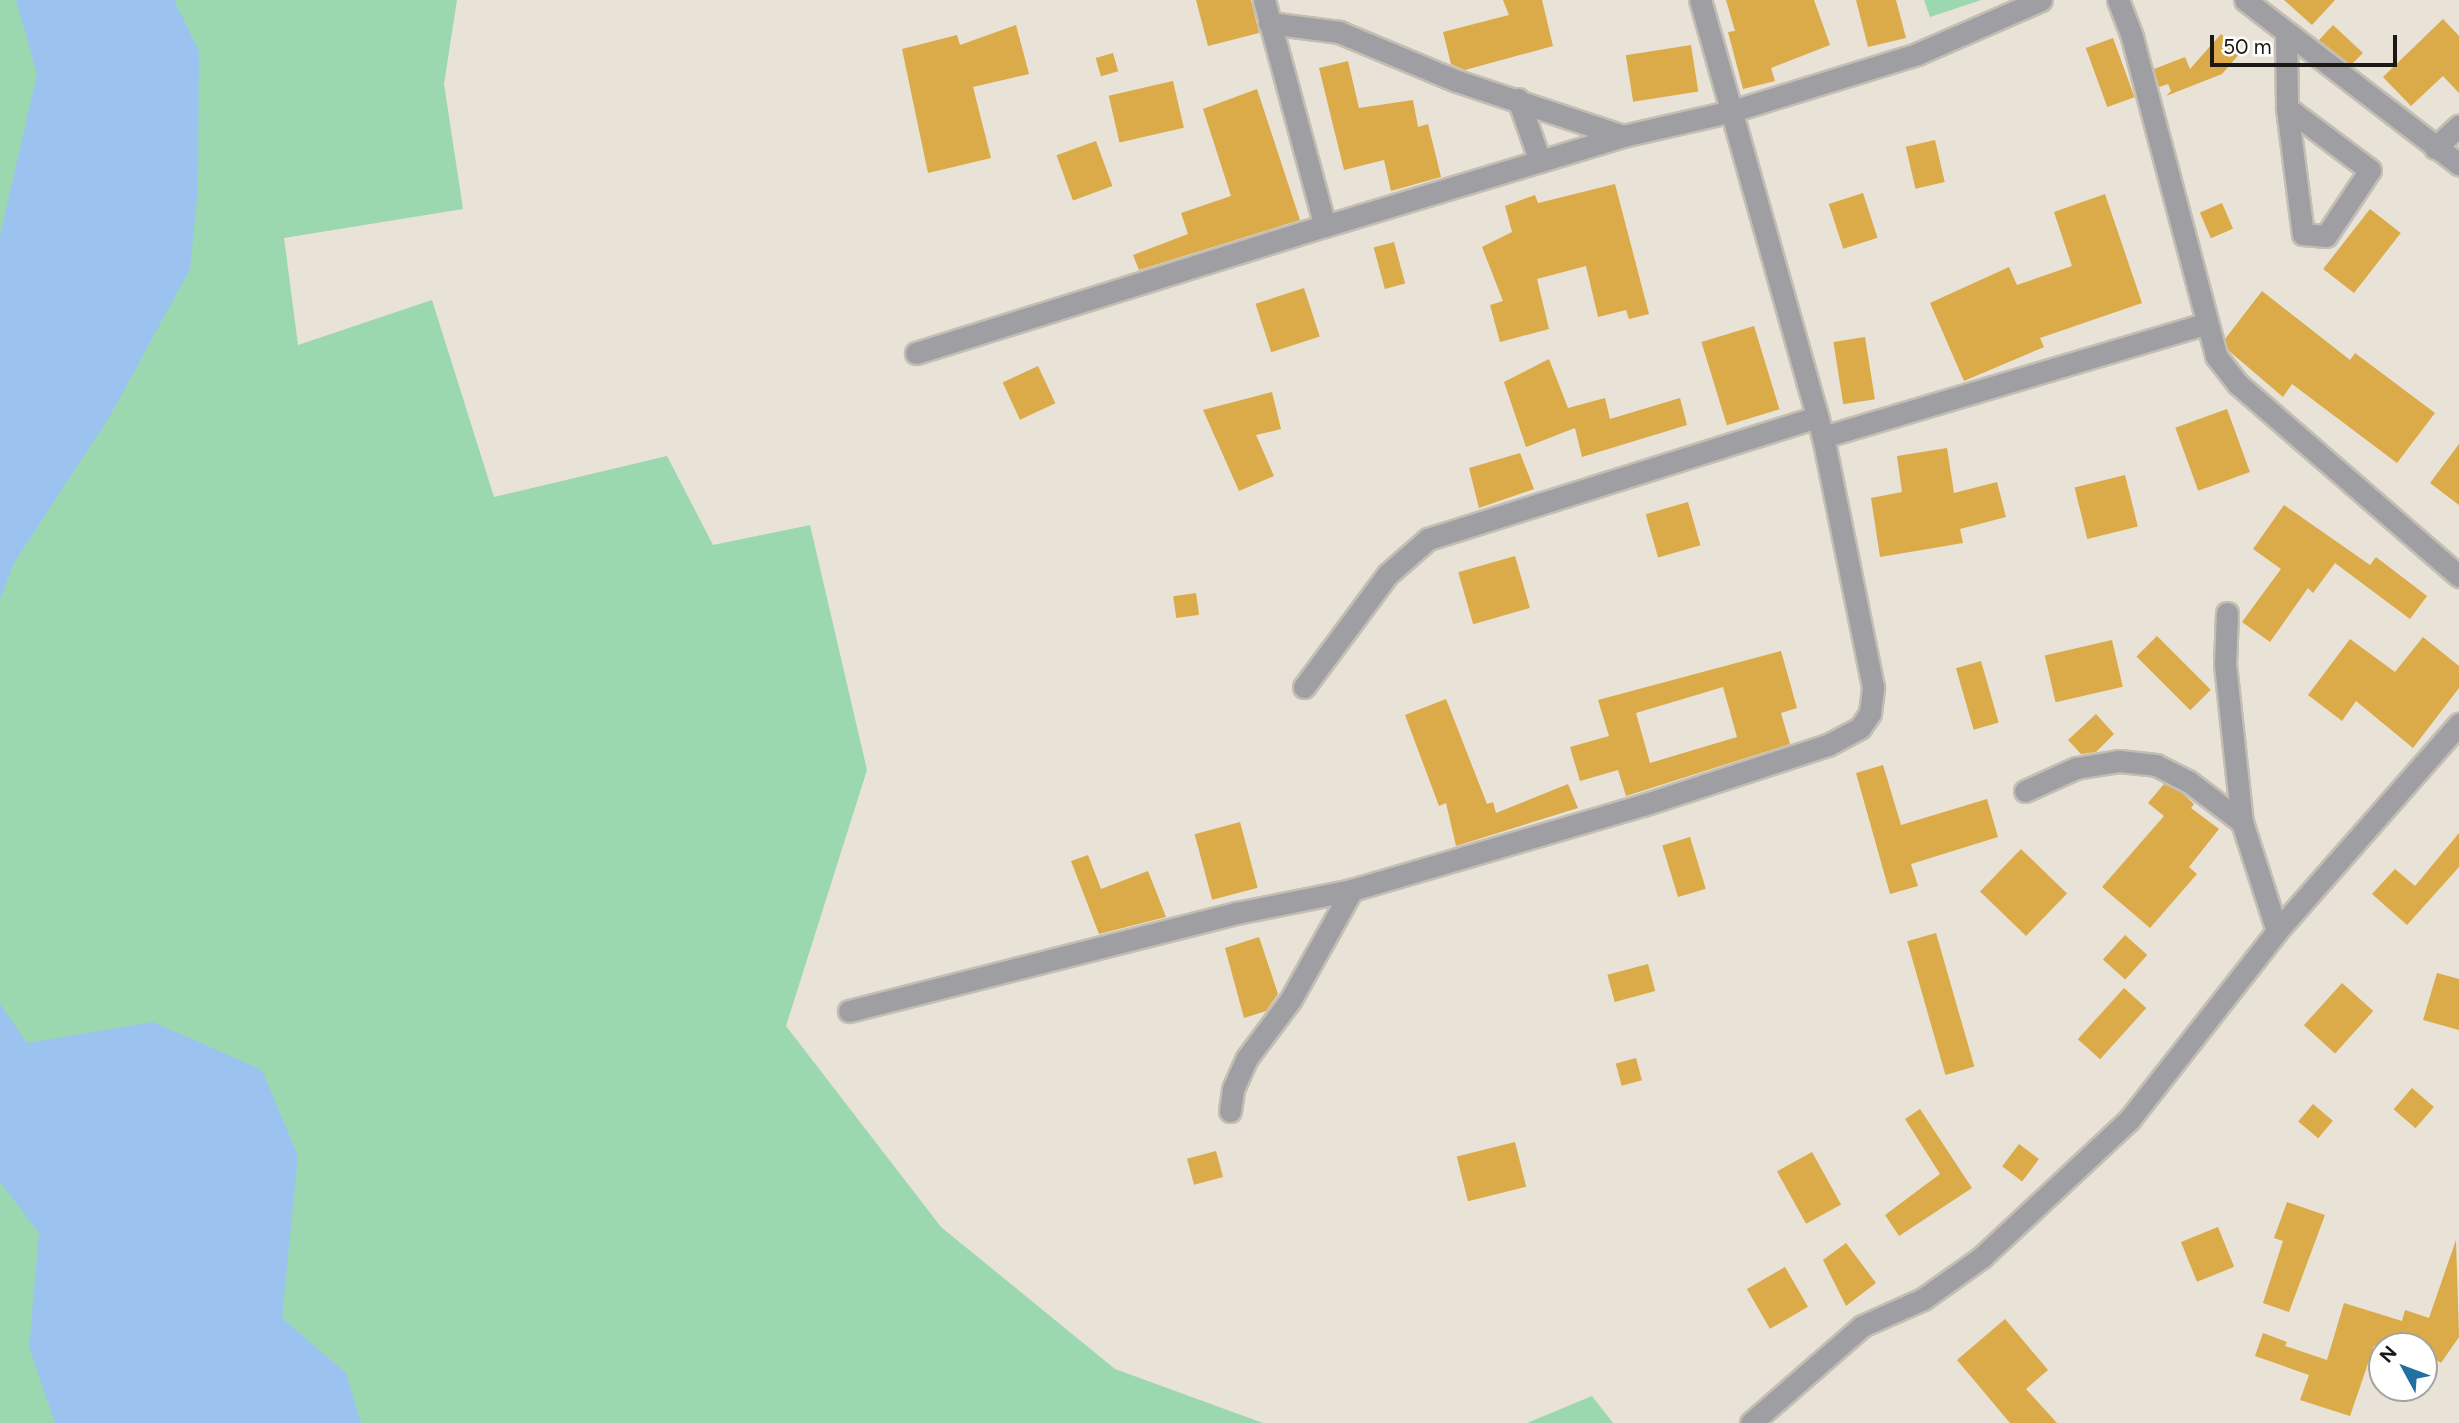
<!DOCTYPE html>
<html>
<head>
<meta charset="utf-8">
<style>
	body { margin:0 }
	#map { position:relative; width:2459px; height:1423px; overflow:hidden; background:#e8e2d7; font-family:Figtree,sans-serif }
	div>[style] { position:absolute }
	.green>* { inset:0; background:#9bd8af }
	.water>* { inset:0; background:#9cc3f0 }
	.building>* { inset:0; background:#dbaa49; transform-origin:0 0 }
	.roads { filter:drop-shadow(2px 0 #c3beb4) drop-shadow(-2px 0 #c3beb4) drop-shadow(0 2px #c3beb4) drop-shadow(0 -2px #c3beb4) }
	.minor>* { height:21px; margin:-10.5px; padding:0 10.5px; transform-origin:10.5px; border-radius:10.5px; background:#9f9ea3 }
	span { translate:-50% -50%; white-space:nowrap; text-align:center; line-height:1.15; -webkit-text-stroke:7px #fff; paint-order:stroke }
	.north { position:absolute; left:2368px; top:1332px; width:70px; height:70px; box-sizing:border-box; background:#fff; border:2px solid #a4a3a1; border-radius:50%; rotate:311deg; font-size:19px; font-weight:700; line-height:28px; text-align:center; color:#1b1815 }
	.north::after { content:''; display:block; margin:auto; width:24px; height:32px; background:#226fa1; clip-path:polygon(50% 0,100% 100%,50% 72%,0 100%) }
	.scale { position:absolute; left:2210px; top:35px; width:187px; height:32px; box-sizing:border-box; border:4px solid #1b1815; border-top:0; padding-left:9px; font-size:21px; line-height:24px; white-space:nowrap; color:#1b1815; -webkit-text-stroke:5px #fff; paint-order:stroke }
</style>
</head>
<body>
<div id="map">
	<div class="green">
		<i style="clip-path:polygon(0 0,457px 0,444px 84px,463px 209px,284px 238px,298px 345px,432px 300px,494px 497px,667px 456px,713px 545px,810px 525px,867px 770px,786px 1026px,941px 1227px,1115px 1369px,1263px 1423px,0 1423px)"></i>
		<i style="clip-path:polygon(1924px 0,1981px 0,1930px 17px)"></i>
		<i style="clip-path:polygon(1592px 1396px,1613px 1423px,1527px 1423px)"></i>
	</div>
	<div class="water">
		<i style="clip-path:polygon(16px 0,174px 0,199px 51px,198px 189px,190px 269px,110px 416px,14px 563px,0 600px,0 235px,37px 74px)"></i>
		<i style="clip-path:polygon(0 1004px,27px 1043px,153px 1022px,262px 1070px,298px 1156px,282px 1318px,346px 1373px,361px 1423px,55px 1423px,29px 1347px,39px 1233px,0 1182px)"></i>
	</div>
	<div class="building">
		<i style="clip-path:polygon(1196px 0,1251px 0,1259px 33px,1208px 46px)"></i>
		<i style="clip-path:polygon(1503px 0,1542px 0,1553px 46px,1465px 70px,1451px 64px,1443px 32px,1509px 15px)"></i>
		<i style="clip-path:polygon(1726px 0,1814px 0,1830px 45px,1771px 68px,1775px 81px,1743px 89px,1728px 32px,1735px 31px)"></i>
		<i style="clip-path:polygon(1856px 0,1896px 0,1906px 38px,1868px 47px)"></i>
		<i style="clip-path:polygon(2284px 0,2335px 0,2312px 25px)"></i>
		<i style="clip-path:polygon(2443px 19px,2459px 36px,2459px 93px,2443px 76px,2411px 106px,2383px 77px)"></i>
		<i style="clip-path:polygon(1016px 25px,1029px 74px,973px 87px,991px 158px,928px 173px,902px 49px,957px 35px,960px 45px)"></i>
		<i style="clip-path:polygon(2333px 25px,2363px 53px,2351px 65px,2319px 40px)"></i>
		<i style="clip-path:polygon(2221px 34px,2241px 52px,2222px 74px,2166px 96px,2171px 91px,2168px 84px,2159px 87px,2154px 69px,2185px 57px,2190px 69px)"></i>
		<i style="left:2113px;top:38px;width:63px;height:29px;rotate:70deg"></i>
		<i style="left:1691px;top:45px;width:47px;height:66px;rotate:81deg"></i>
		<i style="left:1113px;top:53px;width:19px;height:18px;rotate:74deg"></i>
		<i style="clip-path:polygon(1348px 61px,1359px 108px,1413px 100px,1418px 127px,1428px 124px,1441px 177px,1391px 191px,1384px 160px,1344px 170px,1319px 68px)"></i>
		<i style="left:1173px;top:81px;width:48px;height:66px;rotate:77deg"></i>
		<i style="clip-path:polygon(1257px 89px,1300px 220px,1139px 270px,1133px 255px,1188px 234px,1181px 213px,1231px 196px,1203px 109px)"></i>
		<i style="left:1935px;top:140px;width:43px;height:30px;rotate:77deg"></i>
		<i style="left:1096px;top:141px;width:48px;height:42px;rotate:70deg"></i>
		<i style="clip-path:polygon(1615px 184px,1649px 314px,1629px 319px,1626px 310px,1598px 317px,1586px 266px,1537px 279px,1549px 329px,1500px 342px,1490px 305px,1503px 301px,1482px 247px,1512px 232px,1505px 206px,1535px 195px,1538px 203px)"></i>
		<i style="left:1863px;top:193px;width:47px;height:36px;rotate:72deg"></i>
		<i style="clip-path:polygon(2105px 194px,2142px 303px,2040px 338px,2044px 347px,1964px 381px,1930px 303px,2009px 267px,2017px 285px,2072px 266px,2054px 212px)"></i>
		<i style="left:2222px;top:203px;width:28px;height:24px;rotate:67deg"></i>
		<i style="left:2370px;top:209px;width:39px;height:76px;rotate:38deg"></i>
		<i style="left:1394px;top:242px;width:43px;height:21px;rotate:75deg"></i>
		<i style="left:1304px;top:288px;width:51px;height:51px;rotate:72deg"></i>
		<i style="clip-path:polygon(2262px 291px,2350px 360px,2355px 353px,2435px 413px,2397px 463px,2292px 384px,2283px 397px,2228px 350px,2225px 339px)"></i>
		<i style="left:1754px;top:326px;width:87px;height:55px;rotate:73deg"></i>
		<i style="left:1865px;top:337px;width:63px;height:32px;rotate:81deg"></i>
		<i style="clip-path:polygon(1549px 359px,1568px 408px,1605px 398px,1610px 419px,1680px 398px,1687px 425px,1582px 457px,1575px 428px,1526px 447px,1504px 382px)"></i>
		<i style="left:1038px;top:366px;width:41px;height:39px;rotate:65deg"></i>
		<i style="clip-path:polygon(1272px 392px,1281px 429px,1256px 435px,1274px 476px,1239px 491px,1203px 410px)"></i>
		<i style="left:2227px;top:409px;width:67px;height:55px;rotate:70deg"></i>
		<i style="clip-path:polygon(2459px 444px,2459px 505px,2430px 483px)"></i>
		<i style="clip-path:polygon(1947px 448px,1954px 493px,1997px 482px,2006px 517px,1960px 529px,1963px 543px,1880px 557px,1871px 498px,1902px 492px,1897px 456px)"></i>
		<i style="clip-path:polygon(1520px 453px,1534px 489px,1479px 508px,1469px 468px)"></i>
		<i style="left:2125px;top:475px;width:53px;height:52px;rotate:76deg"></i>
		<i style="left:1688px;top:502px;width:45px;height:44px;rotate:74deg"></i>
		<i style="clip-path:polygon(2284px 505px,2370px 565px,2376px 557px,2427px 596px,2410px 619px,2335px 563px,2313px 593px,2308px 588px,2270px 642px,2242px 622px,2281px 569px,2253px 549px)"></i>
		<i style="left:1515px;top:556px;width:54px;height:59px;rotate:74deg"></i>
		<i style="left:1196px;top:593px;width:22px;height:23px;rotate:82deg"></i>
		<i style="left:2157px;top:636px;width:76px;height:29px;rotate:45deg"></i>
		<i style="clip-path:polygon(2423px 637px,2459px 666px,2459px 688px,2413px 748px,2356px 701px,2342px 721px,2308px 695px,2350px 639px,2395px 672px)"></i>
		<i style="left:2112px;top:640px;width:48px;height:69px;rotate:77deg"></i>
		<i style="clip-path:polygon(evenodd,1781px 651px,1797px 708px,1781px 713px,1790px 744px,1626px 796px,1618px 770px,1580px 781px,1570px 747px,1609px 736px,1598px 700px,1781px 651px,1723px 687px,1737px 737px,1650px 763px,1636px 713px,1723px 687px)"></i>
		<i style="left:1981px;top:661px;width:64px;height:26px;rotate:74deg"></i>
		<i style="clip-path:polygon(1446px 699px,1487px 804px,1493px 802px,1496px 813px,1568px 784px,1578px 808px,1456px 846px,1446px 803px,1439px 806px,1405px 715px)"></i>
		<i style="clip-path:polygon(2096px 714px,2114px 734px,2096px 752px,2081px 754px,2068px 740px)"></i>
		<i style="clip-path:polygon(1883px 765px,1901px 825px,1987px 799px,1998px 837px,1911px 864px,1918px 886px,1890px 894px,1856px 773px)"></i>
		<i style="clip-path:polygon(2164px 784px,2181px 792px,2194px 804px,2191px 808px,2219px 829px,2189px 867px,2197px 874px,2150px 928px,2102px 887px,2164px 816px,2148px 803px)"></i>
		<i style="left:1240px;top:822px;width:68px;height:47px;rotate:75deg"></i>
		<i style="clip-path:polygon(2459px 833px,2459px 867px,2407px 925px,2372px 894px,2395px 869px,2415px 886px)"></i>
		<i style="left:1690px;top:837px;width:54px;height:29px;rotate:73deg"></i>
		<i style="left:2021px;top:849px;width:64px;height:59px;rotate:44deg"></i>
		<i style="clip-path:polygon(1088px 855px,1101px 889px,1148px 871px,1166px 917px,1099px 934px,1071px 861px)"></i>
		<i style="left:1936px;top:933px;width:139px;height:30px;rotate:74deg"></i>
		<i style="left:2125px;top:935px;width:30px;height:33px;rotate:42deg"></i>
		<i style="clip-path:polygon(1259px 937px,1278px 994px,1266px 1011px,1244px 1018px,1225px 948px)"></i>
		<i style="left:1648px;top:964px;width:28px;height:42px;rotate:75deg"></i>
		<i style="clip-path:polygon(2437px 973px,2459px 979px,2459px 1030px,2423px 1020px)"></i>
		<i style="left:2342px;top:983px;width:42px;height:57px;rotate:42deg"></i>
		<i style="left:2124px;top:988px;width:30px;height:69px;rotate:42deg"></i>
		<i style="left:1636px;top:1058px;width:23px;height:21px;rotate:75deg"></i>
		<i style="left:2412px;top:1088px;width:29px;height:28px;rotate:41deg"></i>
		<i style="left:2313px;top:1104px;width:26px;height:23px;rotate:40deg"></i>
		<i style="clip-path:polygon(1920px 1109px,1972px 1188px,1899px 1236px,1885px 1215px,1940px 1174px,1905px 1119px)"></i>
		<i style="left:1515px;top:1142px;width:46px;height:60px;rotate:76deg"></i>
		<i style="left:2019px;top:1144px;width:25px;height:28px;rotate:37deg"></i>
		<i style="left:1216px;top:1151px;width:27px;height:30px;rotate:75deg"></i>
		<i style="left:1812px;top:1152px;width:60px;height:40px;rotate:61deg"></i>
		<i style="clip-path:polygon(2287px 1202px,2325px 1215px,2289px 1312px,2263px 1303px,2283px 1241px,2274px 1238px)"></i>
		<i style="left:2218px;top:1227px;width:43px;height:40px;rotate:68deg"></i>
		<i style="clip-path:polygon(2456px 1240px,2459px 1337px,2441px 1363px,2424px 1351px,2424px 1346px,2374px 1346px,2350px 1416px,2300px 1400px,2309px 1375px,2255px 1356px,2263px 1333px,2287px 1342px,2285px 1346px,2327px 1360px,2344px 1303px,2402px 1321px,2405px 1310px,2429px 1318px)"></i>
		<i style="clip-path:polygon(1846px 1243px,1876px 1283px,1846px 1306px,1823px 1260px)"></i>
		<i style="left:1785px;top:1267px;width:46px;height:44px;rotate:60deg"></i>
		<i style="clip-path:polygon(2005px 1319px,2048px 1370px,2026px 1389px,2057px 1423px,2010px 1423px,1957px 1360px)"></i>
	</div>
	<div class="roads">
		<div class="minor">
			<i style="left:1264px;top:0;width:234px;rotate:74.9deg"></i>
			<i style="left:1325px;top:226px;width:311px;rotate:-16.8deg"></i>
			<i style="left:1623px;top:136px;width:109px;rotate:-12.8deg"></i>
			<i style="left:1729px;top:112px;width:197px;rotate:-17.1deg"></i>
			<i style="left:1917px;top:54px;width:135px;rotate:-23.5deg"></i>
			<i style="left:2118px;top:0;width:40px;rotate:69deg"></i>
			<i style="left:2132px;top:37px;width:330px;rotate:75.2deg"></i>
			<i style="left:2216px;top:356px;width:36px;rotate:52deg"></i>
			<i style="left:2238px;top:384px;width:293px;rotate:41deg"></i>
			<i style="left:2245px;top:0;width:270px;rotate:37.5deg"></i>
			<i style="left:1269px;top:23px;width:71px;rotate:7.3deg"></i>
			<i style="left:1339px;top:32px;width:128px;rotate:22.6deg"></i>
			<i style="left:1457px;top:81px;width:175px;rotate:18.3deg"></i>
			<i style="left:2286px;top:34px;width:74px;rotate:89.2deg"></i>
			<i style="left:2287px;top:108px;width:127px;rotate:82.8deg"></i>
			<i style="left:2303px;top:234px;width:23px;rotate:5deg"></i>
			<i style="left:2326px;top:236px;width:79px;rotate:-56.3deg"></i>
			<i style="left:2370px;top:170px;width:104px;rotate:-143.2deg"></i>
			<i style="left:1518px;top:99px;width:66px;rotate:70.5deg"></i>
			<i style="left:2435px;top:148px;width:33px;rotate:-43deg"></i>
			<i style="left:916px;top:353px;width:428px;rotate:-17.3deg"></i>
			<i style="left:1823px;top:437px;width:398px;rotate:-16.5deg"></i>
			<i style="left:2227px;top:613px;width:51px;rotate:92.2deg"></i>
			<i style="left:2225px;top:664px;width:159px;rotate:83.9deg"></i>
			<i style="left:1304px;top:687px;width:141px;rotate:-53.4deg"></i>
			<i style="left:1388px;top:574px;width:53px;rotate:-41.2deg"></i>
			<i style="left:1428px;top:539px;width:408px;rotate:-17.4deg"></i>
			<i style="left:2025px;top:791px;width:56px;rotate:-24.3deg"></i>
			<i style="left:2076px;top:768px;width:44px;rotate:-9.2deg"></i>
			<i style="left:2119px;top:761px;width:37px;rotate:6deg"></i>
			<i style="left:2156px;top:765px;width:36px;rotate:27deg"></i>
			<i style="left:2188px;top:781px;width:68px;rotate:37.2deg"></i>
			<i style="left:2242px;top:822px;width:114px;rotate:72.2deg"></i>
			<i style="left:849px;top:1011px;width:400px;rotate:-14.2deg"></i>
			<i style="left:1237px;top:913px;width:117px;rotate:-11.3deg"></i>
			<i style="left:1352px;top:890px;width:303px;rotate:-16.3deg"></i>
			<i style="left:1643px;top:805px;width:194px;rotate:-18deg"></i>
			<i style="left:1828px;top:745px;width:36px;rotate:-28deg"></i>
			<i style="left:1860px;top:728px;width:18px;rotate:-56deg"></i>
			<i style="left:1870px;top:713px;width:26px;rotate:-83deg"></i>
			<i style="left:1873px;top:687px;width:255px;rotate:-101.3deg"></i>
			<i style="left:1823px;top:437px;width:454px;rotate:-105.7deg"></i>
			<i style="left:1230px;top:1111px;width:22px;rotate:-82deg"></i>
			<i style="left:1233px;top:1089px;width:34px;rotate:-66deg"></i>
			<i style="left:1247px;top:1058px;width:74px;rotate:-53.3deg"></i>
			<i style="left:1291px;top:999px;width:125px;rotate:-60.8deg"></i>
			<i style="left:1751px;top:1423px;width:147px;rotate:-41.1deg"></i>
			<i style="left:1862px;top:1326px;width:67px;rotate:-23.9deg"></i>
			<i style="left:1923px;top:1299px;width:72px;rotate:-35.4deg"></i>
			<i style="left:1982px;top:1257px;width:201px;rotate:-43deg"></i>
			<i style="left:2129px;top:1120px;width:240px;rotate:-51.9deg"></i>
			<i style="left:2277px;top:931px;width:276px;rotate:-48.7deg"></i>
		</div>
	</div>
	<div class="north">N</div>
	<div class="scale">50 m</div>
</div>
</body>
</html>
